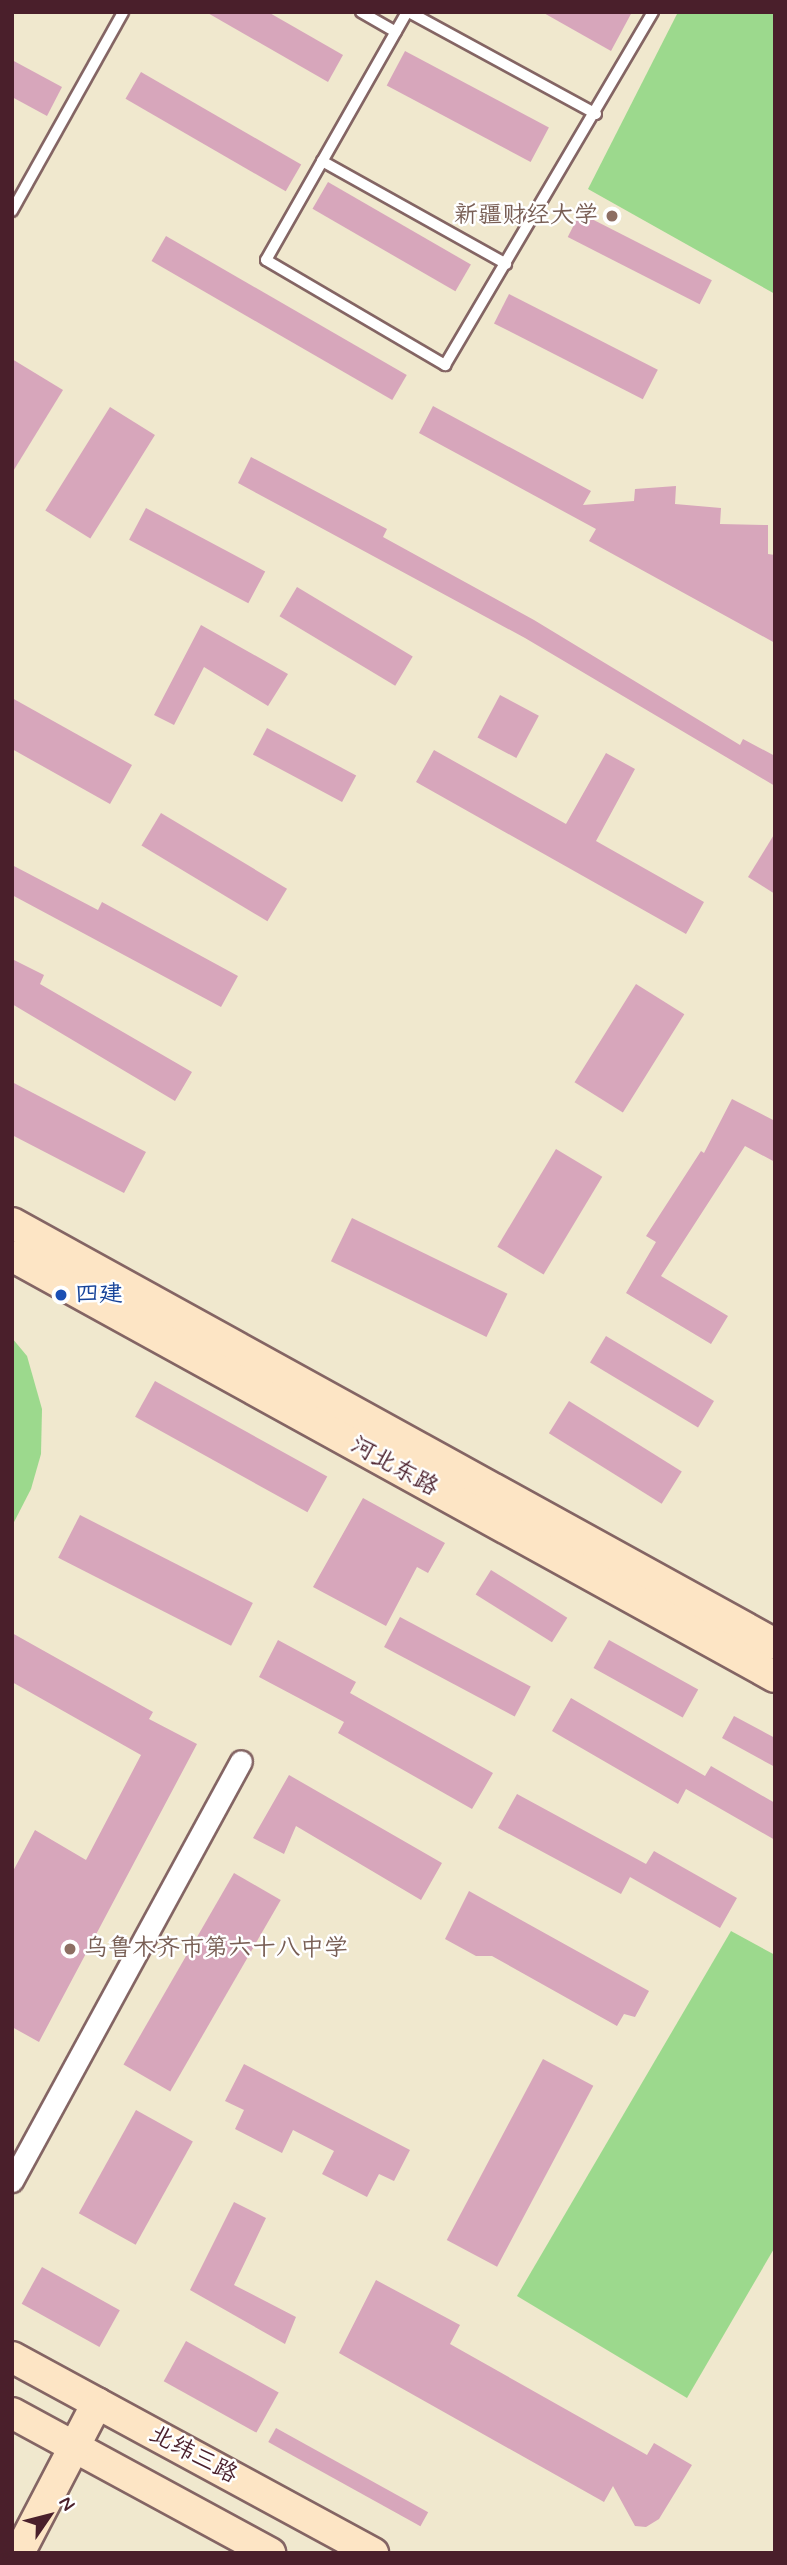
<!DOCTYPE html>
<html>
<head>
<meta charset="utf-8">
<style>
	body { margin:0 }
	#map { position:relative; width:787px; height:2565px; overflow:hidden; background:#f0e8ce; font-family:Mynerve,"LXGW WenKai TC",sans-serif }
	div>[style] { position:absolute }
	.green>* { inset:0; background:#9cd98d }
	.building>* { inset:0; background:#d7a6bb; transform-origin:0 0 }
	.roads { filter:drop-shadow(2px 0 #846564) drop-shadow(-2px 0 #846564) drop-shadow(0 2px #846564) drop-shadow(0 -2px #846564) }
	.lane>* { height:10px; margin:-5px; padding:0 5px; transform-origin:5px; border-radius:5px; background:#fff }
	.street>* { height:21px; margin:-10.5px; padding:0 10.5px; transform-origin:10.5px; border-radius:10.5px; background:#fff }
	.secondary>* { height:30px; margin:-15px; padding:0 15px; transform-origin:15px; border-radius:15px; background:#fde5c5 }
	.dots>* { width:19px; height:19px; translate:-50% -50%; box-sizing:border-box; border:4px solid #fff; border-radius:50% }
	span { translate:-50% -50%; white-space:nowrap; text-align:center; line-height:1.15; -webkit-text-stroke:5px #fff; paint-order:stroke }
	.education-label { font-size:24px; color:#785e54 }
	.right { translate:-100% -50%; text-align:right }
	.left { translate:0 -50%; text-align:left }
	.transit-label { font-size:24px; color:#164399 }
	.street-label { font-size:24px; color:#4a1f2b }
	.frame { position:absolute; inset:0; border:14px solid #4a1f2b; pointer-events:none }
	.north { position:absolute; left:14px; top:2481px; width:70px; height:70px; -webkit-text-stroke:5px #fff; paint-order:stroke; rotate:55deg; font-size:19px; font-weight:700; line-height:28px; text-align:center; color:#4a1f2b }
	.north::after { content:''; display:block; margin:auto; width:24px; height:32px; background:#4a1f2b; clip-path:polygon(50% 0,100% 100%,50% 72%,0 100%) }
</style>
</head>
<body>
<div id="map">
	<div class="green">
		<i style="clip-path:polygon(678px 12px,775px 12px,775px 294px,588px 189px)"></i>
		<i style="clip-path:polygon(12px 1338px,27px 1356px,42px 1409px,41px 1454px,31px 1489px,12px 1526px)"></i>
		<i style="clip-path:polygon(731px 1931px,775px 1955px,775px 2247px,687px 2398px,517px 2296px)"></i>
	</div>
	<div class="building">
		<i style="clip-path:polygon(206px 12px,268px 12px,343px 55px,328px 82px)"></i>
		<i style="clip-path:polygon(542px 12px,632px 12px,611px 51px)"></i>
		<i style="left:405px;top:51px;width:163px;height:39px;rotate:28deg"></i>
		<i style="clip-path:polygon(12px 60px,62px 87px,47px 116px,12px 97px)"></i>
		<i style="left:141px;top:72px;width:185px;height:31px;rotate:30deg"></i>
		<i style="left:328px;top:182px;width:165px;height:31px;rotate:30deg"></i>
		<i style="left:580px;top:213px;width:148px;height:27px;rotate:27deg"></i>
		<i style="left:166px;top:236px;width:278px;height:29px;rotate:30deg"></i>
		<i style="left:509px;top:294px;width:167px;height:33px;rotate:27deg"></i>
		<i style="clip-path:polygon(12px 359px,63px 390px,12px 473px)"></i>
		<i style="clip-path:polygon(433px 406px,591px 491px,583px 505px,634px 501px,635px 489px,676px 486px,675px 504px,721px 508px,720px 524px,768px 525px,768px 554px,775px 555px,775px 643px,589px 541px,596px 529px,419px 433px)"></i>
		<i style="left:110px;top:407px;width:53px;height:122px;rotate:32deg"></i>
		<i style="clip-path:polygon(251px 457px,387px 529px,383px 537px,534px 620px,740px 745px,743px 739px,775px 756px,775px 786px,525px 638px,238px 483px)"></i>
		<i style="left:146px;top:508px;width:135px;height:36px;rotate:28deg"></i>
		<i style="left:297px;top:587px;width:135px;height:34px;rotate:31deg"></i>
		<i style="clip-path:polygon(201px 625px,288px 674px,268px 706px,204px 667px,174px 725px,154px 715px)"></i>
		<i style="left:500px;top:695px;width:44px;height:48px;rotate:28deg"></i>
		<i style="clip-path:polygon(12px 698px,132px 765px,110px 804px,12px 749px)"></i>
		<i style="left:267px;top:728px;width:101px;height:30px;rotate:28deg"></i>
		<i style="clip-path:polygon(434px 750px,566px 824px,606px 753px,635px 769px,596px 841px,704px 902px,686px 934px,416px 782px)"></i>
		<i style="left:161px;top:813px;width:147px;height:38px;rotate:31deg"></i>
		<i style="clip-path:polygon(775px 833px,775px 894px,748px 877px)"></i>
		<i style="clip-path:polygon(12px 865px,98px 910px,102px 902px,238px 976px,221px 1007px,12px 895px)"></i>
		<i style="clip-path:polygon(12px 959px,44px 975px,40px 984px,192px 1072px,175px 1101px,12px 1004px)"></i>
		<i style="left:636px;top:984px;width:57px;height:116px;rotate:32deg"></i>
		<i style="clip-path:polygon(12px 1082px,146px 1152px,124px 1193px,12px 1135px)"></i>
		<i style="clip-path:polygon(732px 1099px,775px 1121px,775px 1162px,745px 1146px,661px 1276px,728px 1316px,711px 1344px,626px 1293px,656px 1242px,646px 1236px,701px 1151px,704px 1153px)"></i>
		<i style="left:556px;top:1149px;width:54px;height:114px;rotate:31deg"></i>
		<i style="left:352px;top:1218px;width:173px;height:48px;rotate:26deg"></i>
		<i style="left:606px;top:1336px;width:126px;height:31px;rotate:31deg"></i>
		<i style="left:155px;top:1381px;width:197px;height:41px;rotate:29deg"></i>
		<i style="left:569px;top:1401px;width:133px;height:38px;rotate:32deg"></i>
		<i style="clip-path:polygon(363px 1498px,445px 1543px,428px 1573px,417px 1567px,386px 1626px,313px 1587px)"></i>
		<i style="left:80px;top:1515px;width:194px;height:48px;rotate:27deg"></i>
		<i style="left:491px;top:1570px;width:90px;height:29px;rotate:32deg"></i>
		<i style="left:400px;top:1617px;width:148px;height:34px;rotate:28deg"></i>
		<i style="clip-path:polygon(12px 1633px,153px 1712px,149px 1719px,197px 1744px,39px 2042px,12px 2027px,12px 1873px,35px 1830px,86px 1860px,141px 1755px,12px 1682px)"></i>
		<i style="clip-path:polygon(278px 1640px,356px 1682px,350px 1693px,493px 1773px,472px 1809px,338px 1733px,344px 1722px,259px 1677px)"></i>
		<i style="left:609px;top:1640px;width:102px;height:32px;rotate:29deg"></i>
		<i style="clip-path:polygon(571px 1698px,705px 1776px,711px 1766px,775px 1803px,775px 1840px,686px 1789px,678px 1804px,552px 1731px)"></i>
		<i style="clip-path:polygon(734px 1716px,775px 1738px,775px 1767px,722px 1738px)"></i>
		<i style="clip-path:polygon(289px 1775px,442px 1863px,421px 1900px,296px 1826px,284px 1854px,253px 1838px)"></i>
		<i style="clip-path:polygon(517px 1794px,646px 1864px,654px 1851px,737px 1898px,720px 1928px,630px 1877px,621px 1894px,498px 1828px)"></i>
		<i style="left:234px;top:1873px;width:54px;height:221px;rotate:30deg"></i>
		<i style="clip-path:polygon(469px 1891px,649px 1991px,635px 2017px,624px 2014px,617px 2026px,492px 1956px,476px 1956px,445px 1939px)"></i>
		<i style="left:543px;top:2059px;width:57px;height:205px;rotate:28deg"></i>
		<i style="clip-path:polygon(244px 2064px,410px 2150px,394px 2181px,379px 2174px,367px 2197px,322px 2174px,334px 2151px,293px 2130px,282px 2153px,235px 2129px,244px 2110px,225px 2101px)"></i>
		<i style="left:136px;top:2110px;width:65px;height:118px;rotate:29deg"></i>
		<i style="clip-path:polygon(234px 2202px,266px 2218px,234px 2285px,296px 2317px,285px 2344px,190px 2290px)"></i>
		<i style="left:42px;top:2267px;width:89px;height:42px;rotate:29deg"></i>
		<i style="clip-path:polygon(376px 2280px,460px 2325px,450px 2344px,647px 2455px,654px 2443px,692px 2465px,659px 2519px,646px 2527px,635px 2526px,613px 2486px,604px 2502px,339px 2353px)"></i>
		<i style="left:186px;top:2341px;width:106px;height:46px;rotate:29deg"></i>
		<i style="left:276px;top:2428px;width:174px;height:16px;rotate:29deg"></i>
	</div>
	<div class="roads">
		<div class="lane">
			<i style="left:361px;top:12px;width:40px;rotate:29.7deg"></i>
			<i style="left:407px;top:12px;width:285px;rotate:119.6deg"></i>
			<i style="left:266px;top:260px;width:208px;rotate:30.4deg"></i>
			<i style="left:445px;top:365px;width:410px;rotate:-59.5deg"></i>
			<i style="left:409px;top:12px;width:213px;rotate:28.6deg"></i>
			<i style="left:322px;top:161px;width:211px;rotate:29.2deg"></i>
			<i style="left:12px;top:211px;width:228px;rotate:-60.8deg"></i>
		</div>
		<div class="street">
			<i style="left:12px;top:2181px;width:478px;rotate:-61.4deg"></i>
		</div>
		<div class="secondary">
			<i style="left:12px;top:1223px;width:871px;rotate:28.89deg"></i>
			<i style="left:12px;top:1256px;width:871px;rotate:28.89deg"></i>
			<i style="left:12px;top:2357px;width:411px;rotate:28.5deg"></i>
			<i style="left:12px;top:2413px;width:294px;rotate:28.5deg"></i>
			<i style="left:19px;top:2553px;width:169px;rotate:-62.5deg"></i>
		</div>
	</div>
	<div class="dots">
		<i style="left:612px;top:216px;background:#8d6e63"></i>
		<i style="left:61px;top:1295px;background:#1a4fb4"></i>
		<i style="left:70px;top:1949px;background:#8d6e63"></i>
	</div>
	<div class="education-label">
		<span class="right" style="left:598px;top:216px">新疆财经大学</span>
		<span class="left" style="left:84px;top:1949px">乌鲁木齐市第六十八中学</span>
	</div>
	<div class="transit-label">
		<span class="left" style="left:75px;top:1295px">四建</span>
	</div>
	<div class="street-label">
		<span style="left:394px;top:1467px;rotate:29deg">河北东路</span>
		<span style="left:193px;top:2455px;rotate:28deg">北纬三路</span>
	</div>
	<div class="frame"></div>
	<div class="north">N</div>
</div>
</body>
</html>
